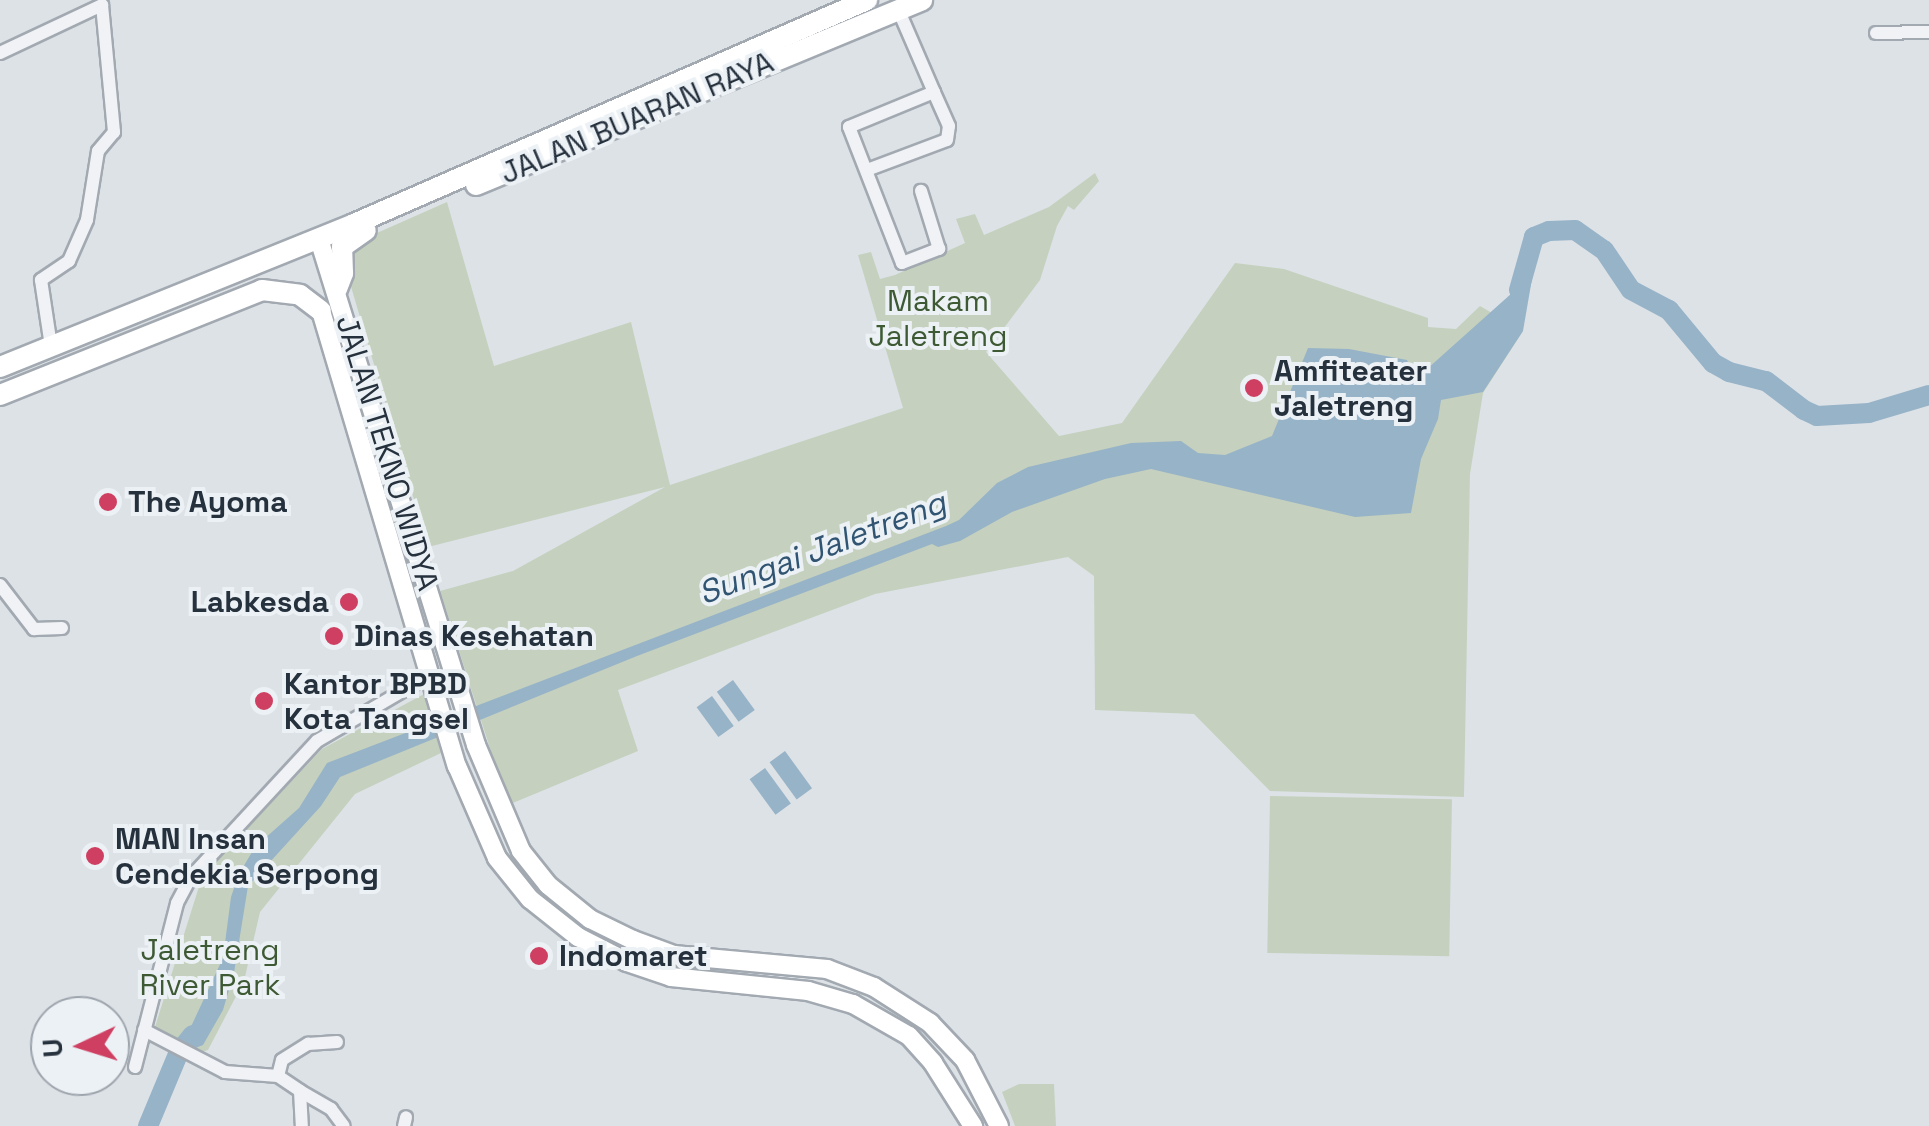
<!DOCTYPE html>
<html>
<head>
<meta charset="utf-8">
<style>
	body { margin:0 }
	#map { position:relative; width:1929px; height:1126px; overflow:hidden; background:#dde2e7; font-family:"Space Grotesk",sans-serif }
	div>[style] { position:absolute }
	.green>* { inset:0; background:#c5d1be; transform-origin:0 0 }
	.water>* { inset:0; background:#97b3c8; transform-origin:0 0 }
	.river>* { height:20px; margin:-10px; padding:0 10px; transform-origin:10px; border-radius:10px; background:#97b3c8 }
	.roads { filter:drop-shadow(2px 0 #a2a9b1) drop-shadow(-2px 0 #a2a9b1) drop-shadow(0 2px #a2a9b1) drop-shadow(0 -2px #a2a9b1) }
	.street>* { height:12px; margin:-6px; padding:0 6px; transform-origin:6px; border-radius:6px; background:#f0f2f6 }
	.secondary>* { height:18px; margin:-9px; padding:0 9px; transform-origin:9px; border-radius:9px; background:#fff }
	.primary>* { height:20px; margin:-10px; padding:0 10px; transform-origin:10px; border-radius:10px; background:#fff }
	.dots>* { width:28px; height:28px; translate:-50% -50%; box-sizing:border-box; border:5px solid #ecf1f5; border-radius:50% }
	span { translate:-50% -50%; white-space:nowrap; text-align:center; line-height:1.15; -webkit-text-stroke:8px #ecf1f5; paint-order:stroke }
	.street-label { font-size:30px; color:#26313e }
	.park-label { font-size:30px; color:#3e5a34 }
	.poi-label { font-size:30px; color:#26313e; font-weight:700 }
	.left { translate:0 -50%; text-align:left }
	.right { translate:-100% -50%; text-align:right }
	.water-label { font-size:32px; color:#305472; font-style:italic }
	.north { position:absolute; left:30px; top:996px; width:100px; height:100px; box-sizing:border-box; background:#ecf1f5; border:2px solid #9da4ac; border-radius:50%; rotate:266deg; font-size:28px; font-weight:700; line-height:40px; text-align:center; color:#26313e }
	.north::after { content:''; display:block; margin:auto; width:35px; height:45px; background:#cf3f62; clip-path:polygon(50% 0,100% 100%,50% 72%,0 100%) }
</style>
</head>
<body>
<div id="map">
	<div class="green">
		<i style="clip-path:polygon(1095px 173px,1099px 181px,1074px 210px,1068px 206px,1057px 226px,1040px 280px,986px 352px,1059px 436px,1122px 423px,1235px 263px,1284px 269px,1428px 318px,1428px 327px,1456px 329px,1480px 306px,1523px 331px,1483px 393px,1470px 474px,1464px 797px,1270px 791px,1194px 714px,1095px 710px,1094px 576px,1068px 557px,875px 594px,618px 690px,638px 751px,508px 805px,440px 591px,513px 571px,665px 487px,428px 547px,344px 263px,352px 244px,447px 202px,494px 366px,631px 322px,670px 485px,903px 408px,858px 255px,871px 252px,880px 279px,895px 275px,965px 243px,956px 219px,975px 214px,984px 235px,1049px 207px)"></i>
		<i style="clip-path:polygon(424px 694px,441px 753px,355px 794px,260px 912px,244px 981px,208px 1050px,196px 1054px,154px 1030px,202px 877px,322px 749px)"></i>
		<i style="left:1270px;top:796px;width:182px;height:157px;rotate:1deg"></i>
		<i style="clip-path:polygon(1019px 1084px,1054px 1084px,1056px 1126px,1015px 1126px,1002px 1092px)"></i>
	</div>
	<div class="water">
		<i style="clip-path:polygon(1522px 261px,1533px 273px,1523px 331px,1483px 392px,1441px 400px,1438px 419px,1421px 459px,1411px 513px,1355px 517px,1151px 469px,1105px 479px,1012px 512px,960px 541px,938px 547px,932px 544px,637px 656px,340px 777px,321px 806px,248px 886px,234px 973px,223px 1010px,203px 1045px,183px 1053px,174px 1048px,188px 1033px,223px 958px,231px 897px,239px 874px,255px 847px,299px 808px,327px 763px,946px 526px,959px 520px,997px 483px,1028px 467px,1131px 443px,1181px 441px,1198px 453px,1225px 455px,1272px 436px,1308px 348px,1349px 349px,1407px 360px,1414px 374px,1427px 369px,1512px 293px)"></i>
		<i style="left:733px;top:680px;width:37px;height:20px;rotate:54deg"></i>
		<i style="left:712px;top:696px;width:37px;height:19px;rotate:54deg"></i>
		<i style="left:785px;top:751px;width:46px;height:19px;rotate:54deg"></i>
		<i style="left:765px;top:768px;width:44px;height:19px;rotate:54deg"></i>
	</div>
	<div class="river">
		<i style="left:1519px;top:290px;width:55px;rotate:-74.2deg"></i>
		<i style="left:1534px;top:237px;width:16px;rotate:-22deg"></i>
		<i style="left:1549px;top:231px;width:26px;rotate:-2deg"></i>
		<i style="left:1575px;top:230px;width:35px;rotate:35deg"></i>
		<i style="left:1604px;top:250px;width:48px;rotate:56deg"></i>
		<i style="left:1631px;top:290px;width:43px;rotate:27.8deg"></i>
		<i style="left:1669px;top:310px;width:69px;rotate:50.3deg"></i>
		<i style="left:1713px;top:363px;width:18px;rotate:29deg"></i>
		<i style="left:1729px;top:372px;width:38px;rotate:14deg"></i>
		<i style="left:1766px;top:381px;width:48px;rotate:37.3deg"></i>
		<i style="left:1804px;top:410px;width:14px;rotate:25deg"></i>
		<i style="left:1817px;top:416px;width:52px;rotate:-3.3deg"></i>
		<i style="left:1869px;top:413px;width:63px;rotate:-16.7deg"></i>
		<i style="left:148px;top:1126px;width:80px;rotate:-67.3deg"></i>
		<i style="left:179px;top:1052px;width:22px;rotate:-51deg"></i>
	</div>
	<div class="roads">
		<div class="street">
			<i style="left:898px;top:9px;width:90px;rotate:66.6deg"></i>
			<i style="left:934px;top:92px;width:92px;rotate:157.6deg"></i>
			<i style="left:849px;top:127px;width:146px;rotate:68.7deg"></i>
			<i style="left:902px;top:263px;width:40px;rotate:-21deg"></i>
			<i style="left:939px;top:249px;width:61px;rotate:-107.2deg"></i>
			<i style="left:1876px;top:33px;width:53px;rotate:-1.1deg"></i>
			<i style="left:0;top:53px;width:113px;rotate:-25.2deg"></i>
			<i style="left:102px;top:5px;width:128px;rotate:84.6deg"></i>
			<i style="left:114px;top:132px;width:25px;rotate:130deg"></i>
			<i style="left:98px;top:151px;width:70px;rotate:99.1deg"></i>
			<i style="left:87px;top:220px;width:45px;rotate:113.7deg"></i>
			<i style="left:69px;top:261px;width:34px;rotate:146deg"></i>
			<i style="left:41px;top:280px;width:67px;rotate:81.4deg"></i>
			<i style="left:867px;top:170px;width:85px;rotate:-20.6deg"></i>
			<i style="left:947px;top:140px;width:14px;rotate:-82deg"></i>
			<i style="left:949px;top:126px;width:37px;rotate:-114deg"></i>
			<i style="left:0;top:585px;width:56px;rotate:52.3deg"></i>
			<i style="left:34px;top:629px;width:28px;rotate:-2deg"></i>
			<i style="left:144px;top:1030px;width:91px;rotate:27.4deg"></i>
			<i style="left:225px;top:1072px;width:53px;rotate:4.3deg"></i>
			<i style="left:278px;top:1076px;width:27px;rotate:34deg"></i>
			<i style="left:300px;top:1091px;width:35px;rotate:87deg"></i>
			<i style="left:135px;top:1067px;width:169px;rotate:-75.6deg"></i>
			<i style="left:177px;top:903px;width:30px;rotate:-62deg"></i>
			<i style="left:191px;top:877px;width:185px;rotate:-47.2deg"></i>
			<i style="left:317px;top:741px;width:131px;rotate:-30.3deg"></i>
			<i style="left:278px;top:1076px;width:16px;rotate:-76deg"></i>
			<i style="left:282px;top:1060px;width:31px;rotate:-32deg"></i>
			<i style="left:308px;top:1044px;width:29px;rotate:-4deg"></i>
			<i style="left:300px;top:1091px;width:36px;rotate:30deg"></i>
			<i style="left:331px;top:1109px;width:21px;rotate:53deg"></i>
			<i style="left:404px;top:1126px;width:9px;rotate:-77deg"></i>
		</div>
		<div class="secondary">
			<i style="left:319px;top:239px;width:530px;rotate:72.76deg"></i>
			<i style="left:476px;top:745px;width:115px;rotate:67deg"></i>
			<i style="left:521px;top:851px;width:43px;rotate:51.5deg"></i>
			<i style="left:548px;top:885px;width:54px;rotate:39deg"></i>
			<i style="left:590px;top:919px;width:48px;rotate:26deg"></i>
			<i style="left:633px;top:940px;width:44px;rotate:20.1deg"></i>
			<i style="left:674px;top:955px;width:154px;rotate:5.2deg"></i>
			<i style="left:827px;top:969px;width:50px;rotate:21deg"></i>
			<i style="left:874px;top:987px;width:67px;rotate:32.7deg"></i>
			<i style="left:930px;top:1023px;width:51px;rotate:46.6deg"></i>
			<i style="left:965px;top:1060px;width:74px;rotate:62.7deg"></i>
			<i style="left:321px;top:311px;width:475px;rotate:73.4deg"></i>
			<i style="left:457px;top:766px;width:100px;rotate:66.5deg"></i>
			<i style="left:497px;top:858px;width:53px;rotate:51.2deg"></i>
			<i style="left:530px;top:899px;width:61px;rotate:38.4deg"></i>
			<i style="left:578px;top:937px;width:55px;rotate:27deg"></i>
			<i style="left:627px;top:962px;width:46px;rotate:18.8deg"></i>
			<i style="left:671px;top:977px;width:138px;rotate:5.8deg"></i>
			<i style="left:808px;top:991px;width:47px;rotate:16.1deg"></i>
			<i style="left:853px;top:1004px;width:64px;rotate:29.7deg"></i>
			<i style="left:909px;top:1036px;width:36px;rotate:48deg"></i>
			<i style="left:933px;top:1063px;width:75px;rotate:57.6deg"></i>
		</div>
		<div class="primary">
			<i style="left:476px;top:185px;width:483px;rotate:-22.5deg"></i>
			<i style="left:337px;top:289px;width:17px;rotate:-69deg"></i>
			<i style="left:343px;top:273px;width:26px;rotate:-92deg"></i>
			<i style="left:342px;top:247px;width:29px;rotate:-35deg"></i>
			<i style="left:0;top:367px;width:382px;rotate:-22deg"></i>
			<i style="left:354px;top:224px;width:560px;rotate:-23.59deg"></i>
			<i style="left:0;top:395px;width:282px;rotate:-21.8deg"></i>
			<i style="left:262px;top:290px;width:38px;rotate:7deg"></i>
			<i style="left:300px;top:295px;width:26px;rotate:37deg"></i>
		</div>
	</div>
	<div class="dots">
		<i style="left:1254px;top:388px;background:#cf3f62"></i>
		<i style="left:108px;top:502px;background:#cf3f62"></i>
		<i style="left:349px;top:602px;background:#cf3f62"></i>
		<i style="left:334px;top:636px;background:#cf3f62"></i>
		<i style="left:264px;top:701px;background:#cf3f62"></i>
		<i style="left:95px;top:856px;background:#cf3f62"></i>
		<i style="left:539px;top:956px;background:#cf3f62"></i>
	</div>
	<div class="street-label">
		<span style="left:637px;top:118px;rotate:-23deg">JALAN BUARAN RAYA</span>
		<span style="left:387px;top:453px;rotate:73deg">JALAN TEKNO WIDYA</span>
	</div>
	<div class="park-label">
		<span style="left:938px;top:318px">Makam<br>Jaletreng</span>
		<span style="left:210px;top:967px">Jaletreng<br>River Park</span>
	</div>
	<div class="poi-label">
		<span class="left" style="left:1274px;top:388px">Amfiteater<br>Jaletreng</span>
		<span class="left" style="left:128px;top:502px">The Ayoma</span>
		<span class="right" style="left:329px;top:602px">Labkesda</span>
		<span class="left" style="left:354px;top:636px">Dinas Kesehatan</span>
		<span class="left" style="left:284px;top:701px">Kantor BPBD<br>Kota Tangsel</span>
		<span class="left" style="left:115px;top:856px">MAN Insan<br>Cendekia Serpong</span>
		<span class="left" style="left:559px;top:956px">Indomaret</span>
	</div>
	<div class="water-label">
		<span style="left:822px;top:548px;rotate:-21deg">Sungai Jaletreng</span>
	</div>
	<div class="north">U</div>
</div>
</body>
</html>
